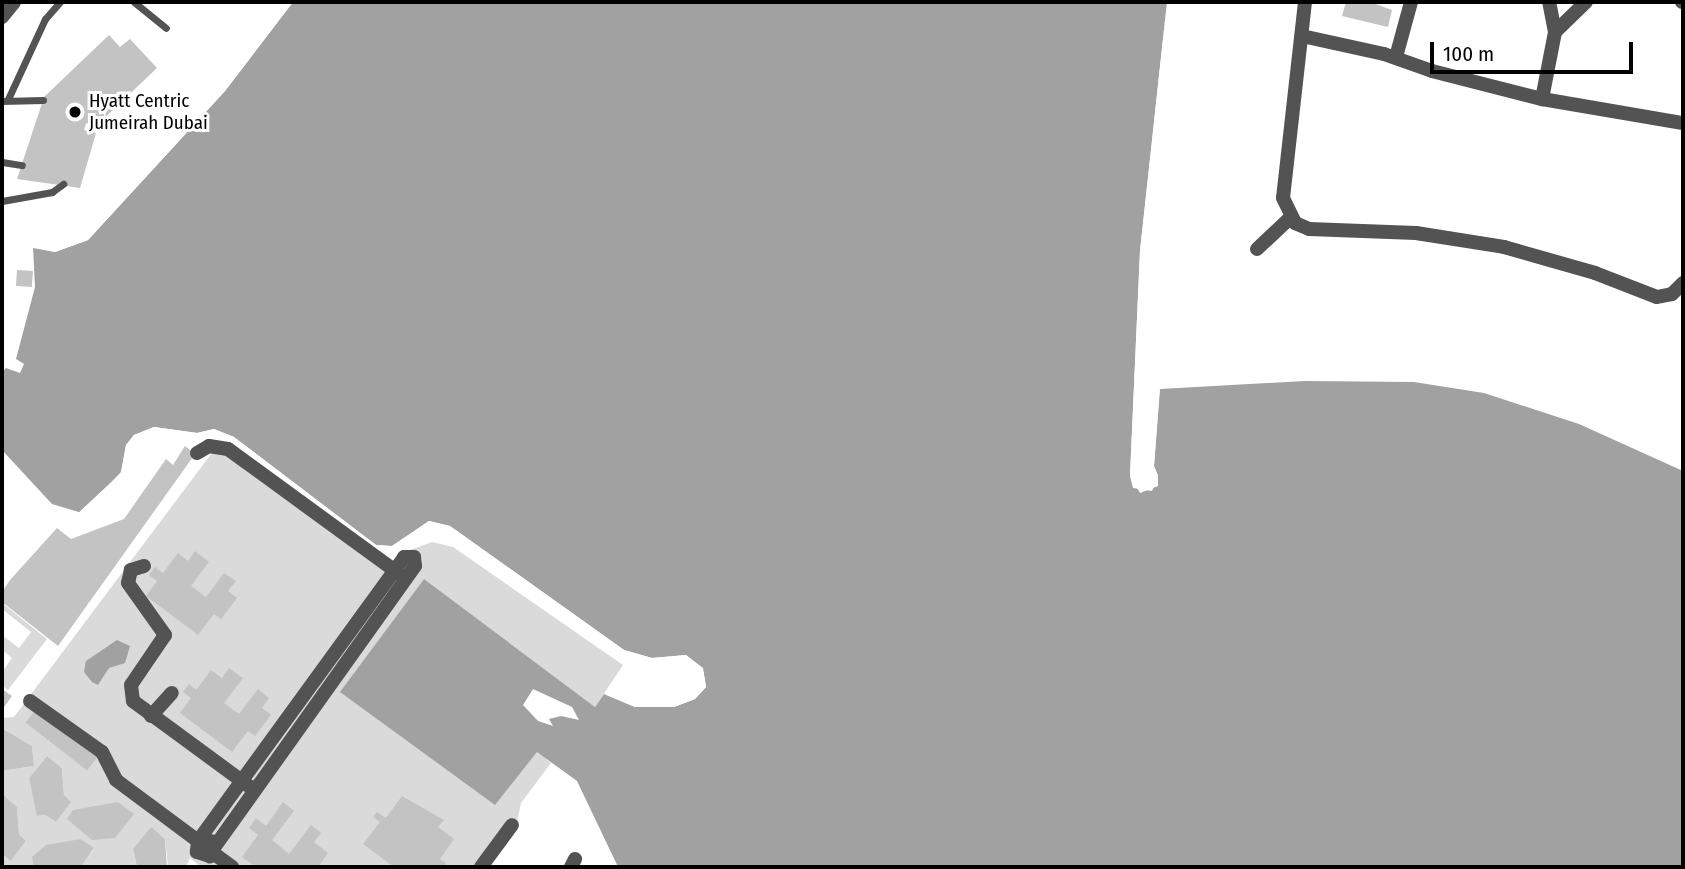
<!DOCTYPE html>
<html>
<head>
<meta charset="utf-8">
<style>
	body { margin:0 }
	#map { position:relative; width:1685px; height:869px; overflow:hidden; background:#fff; font-family:"Fira Sans Condensed",sans-serif }
	div>[style] { position:absolute }
	.green>* { inset:0; background:#dadada }
	.water>* { inset:0; background:#a1a1a1 }
	.pier>* { inset:0; background:#fff }
	.building>* { inset:0; background:#c3c3c3; transform-origin:0 0 }
	.service>* { height:7px; margin:-3.5px; padding:0 3.5px; transform-origin:3.5px; border-radius:3.5px; background:#535353 }
	.minor>* { height:14px; margin:-7px; padding:0 7px; transform-origin:7px; border-radius:7px; background:#535353 }
	.tertiary>* { height:14px; margin:-7px; padding:0 7px; transform-origin:7px; border-radius:7px; background:#535353 }
	.dots>* { width:19px; height:19px; translate:-50% -50%; box-sizing:border-box; border:4px solid #fff; border-radius:50% }
	span { translate:-50% -50%; white-space:nowrap; text-align:center; line-height:1.15; -webkit-text-stroke:6px #fff; paint-order:stroke }
	.poi-label { font-size:19px; color:#000 }
	.left { translate:0 -50%; text-align:left }
	.frame { position:absolute; inset:0; border:4px solid #000; pointer-events:none }
	.scale { position:absolute; left:1430px; top:42px; width:203px; height:32px; box-sizing:border-box; border:4px solid #000; border-top:0; padding-left:9px; font-size:21px; line-height:24px; white-space:nowrap; color:#000; -webkit-text-stroke:5px #fff; paint-order:stroke }
</style>
</head>
<body>
<div id="map">
	<div class="green">
		<i style="clip-path:polygon(evenodd,217px 446px,387px 568px,407px 551px,432px 542px,453px 547px,623px 665px,595px 707px,424px 579px,341px 692px,495px 804px,537px 751px,551px 763px,521px 803px,517px 822px,476px 867px,201px 867px,190px 858px,186px 867px,168px 867px,165px 839px,151px 828px,133px 849px,137px 867px,81px 867px,94px 849px,81px 839px,32px 857px,33px 867px,2px 867px,2px 854px,11px 861px,26px 841px,19px 834px,17px 807px,2px 795px,2px 771px,34px 766px,32px 746px,2px 728px,2px 718px,14px 717px,217px 446px,47px 756px,62px 768px,64px 795px,46px 815px,38px 816px,29px 778px,47px 756px)"></i>
		<i style="clip-path:polygon(2px 603px,47px 639px,8px 690px,2px 685px,2px 672px,12px 658px,2px 650px,2px 635px,19px 648px,31px 632px,2px 609px)"></i>
	</div>
	<div class="water">
		<i style="clip-path:polygon(evenodd,293px 2px,1167px 2px,1140px 251px,1130px 476px,1133px 488px,1152px 491px,1158px 476px,1154px 466px,1160px 389px,1305px 381px,1414px 382px,1484px 393px,1579px 424px,1683px 471px,1683px 867px,618px 867px,577px 781px,537px 752px,495px 805px,340px 692px,424px 579px,595px 707px,604px 694px,635px 707px,674px 707px,695px 699px,706px 687px,703px 669px,686px 655px,652px 658px,624px 650px,450px 526px,429px 521px,392px 546px,376px 545px,234px 437px,214px 429px,197px 433px,154px 427px,134px 435px,126px 445px,121px 472px,82px 513px,52px 504px,2px 450px,3px 371px,6px 368px,20px 373px,24px 364px,16px 359px,35px 287px,33px 247px,55px 252px,88px 240px,225px 91px,293px 2px,533px 689px,572px 707px,579px 720px,561px 716px,549px 719px,553px 726px,538px 721px,523px 705px,533px 689px)"></i>
		<i style="clip-path:polygon(117px 640px,130px 646px,125px 663px,109px 668px,98px 685px,92px 682px,84px 672px,86px 661px)"></i>
	</div>
	<div class="pier">
		<i style="clip-path:polygon(289px 2px,293px 2px,225px 91px,88px 240px,55px 252px,33px 248px,32px 271px,31px 245px,55px 248px,86px 237px,223px 89px)"></i>
		<i style="clip-path:polygon(1167px 2px,1143px 252px,1133px 476px,1141px 489px,1154px 484px,1150px 466px,1160px 385px,1154px 466px,1158px 476px,1158px 486px,1140px 493px,1130px 476px,1140px 251px)"></i>
		<i style="clip-path:polygon(154px 427px,197px 433px,214px 429px,234px 437px,376px 545px,392px 546px,429px 521px,450px 526px,624px 650px,652px 658px,686px 655px,703px 668px,706px 687px,695px 699px,674px 707px,635px 707px,604px 694px,636px 703px,673px 704px,693px 696px,702px 686px,700px 670px,685px 658px,651px 661px,623px 653px,448px 529px,430px 525px,393px 550px,375px 549px,233px 440px,213px 433px,197px 437px,154px 430px,136px 437px,129px 446px,124px 474px,84px 516px,76px 515px,121px 473px,126px 445px,134px 435px)"></i>
		<i style="clip-path:polygon(551px 763px,576px 781px,618px 867px,574px 783px)"></i>
	</div>
	<div class="building">
		<i style="clip-path:polygon(1346px 2px,1370px 2px,1392px 10px,1388px 27px,1342px 16px)"></i>
		<i style="clip-path:polygon(109px 35px,120px 47px,130px 39px,157px 68px,95px 127px,86px 123px,84px 130px,96px 133px,80px 188px,17px 179px,44px 97px)"></i>
		<i style="left:17px;top:270px;width:16px;height:16px;rotate:4deg"></i>
		<i style="clip-path:polygon(185px 446px,195px 454px,58px 646px,2px 602px,2px 592px,10px 580px,57px 528px,71px 539px,124px 519px,166px 459px,173px 465px)"></i>
		<i style="clip-path:polygon(195px 551px,209px 562px,191px 586px,206px 597px,224px 573px,236px 581px,228px 591px,237px 598px,221px 619px,214px 614px,198px 635px,146px 596px,157px 581px,149px 575px,155px 567px,163px 573px,178px 553px,188px 561px)"></i>
		<i style="clip-path:polygon(229px 668px,243px 678px,224px 703px,239px 714px,258px 689px,269px 698px,262px 708px,271px 715px,255px 736px,248px 731px,232px 752px,180px 713px,191px 698px,183px 692px,189px 684px,196px 690px,211px 670px,222px 678px)"></i>
		<i style="clip-path:polygon(2px 689px,12px 696px,2px 710px)"></i>
		<i style="left:36px;top:709px;width:78px;height:17px;rotate:38deg"></i>
		<i style="clip-path:polygon(2px 728px,32px 746px,34px 766px,2px 771px)"></i>
		<i style="clip-path:polygon(47px 756px,62px 768px,64px 795px,71px 802px,56px 822px,46px 815px,37px 816px,29px 778px)"></i>
		<i style="clip-path:polygon(2px 794px,17px 807px,19px 834px,26px 841px,11px 861px,2px 854px)"></i>
		<i style="clip-path:polygon(402px 796px,444px 820px,438px 827px,454px 839px,440px 859px,446px 863px,443px 867px,394px 867px,363px 844px,380px 822px,373px 817px,377px 812px,386px 818px)"></i>
		<i style="clip-path:polygon(118px 802px,134px 814px,115px 838px,92px 840px,67px 819px,73px 810px)"></i>
		<i style="clip-path:polygon(283px 802px,294px 811px,272px 840px,289px 854px,311px 825px,321px 833px,314px 842px,328px 853px,318px 867px,256px 867px,242px 857px,258px 835px,249px 828px,256px 818px,266px 826px)"></i>
		<i style="clip-path:polygon(151px 827px,165px 839px,167px 867px,137px 867px,133px 849px)"></i>
		<i style="clip-path:polygon(81px 839px,94px 848px,81px 867px,33px 867px,32px 857px,46px 845px)"></i>
	</div>
	<div class="service">
		<i style="left:134px;top:2px;width:41px;rotate:39.1deg"></i>
		<i style="left:8px;top:99px;width:88px;rotate:-65.2deg"></i>
		<i style="left:45px;top:19px;width:23px;rotate:-49deg"></i>
		<i style="left:2px;top:101px;width:41px;rotate:-1.4deg"></i>
		<i style="left:2px;top:162px;width:20px;rotate:9deg"></i>
		<i style="left:2px;top:201px;width:51px;rotate:-10.2deg"></i>
		<i style="left:52px;top:192px;width:14px;rotate:-36deg"></i>
	</div>
	<div class="minor">
		<i style="left:1305px;top:2px;width:197px;rotate:96.4deg"></i>
		<i style="left:1283px;top:198px;width:28px;rotate:64deg"></i>
		<i style="left:1295px;top:223px;width:15px;rotate:23deg"></i>
		<i style="left:1309px;top:229px;width:107px;rotate:2.1deg"></i>
		<i style="left:1416px;top:233px;width:89px;rotate:9deg"></i>
		<i style="left:1504px;top:247px;width:95px;rotate:15.9deg"></i>
		<i style="left:1595px;top:273px;width:66px;rotate:21.2deg"></i>
		<i style="left:1657px;top:297px;width:15px;rotate:-11deg"></i>
		<i style="left:1672px;top:294px;width:16px;rotate:-45deg"></i>
		<i style="left:1682px;top:2px;width:1px"></i>
		<i style="left:1555px;top:32px;width:43px;rotate:-44.1deg"></i>
		<i style="left:1302px;top:36px;width:84px;rotate:12.4deg"></i>
		<i style="left:1384px;top:54px;width:51px;rotate:19.5deg"></i>
		<i style="left:1432px;top:71px;width:114px;rotate:14.3deg"></i>
		<i style="left:1542px;top:99px;width:143px;rotate:9.7deg"></i>
		<i style="left:1396px;top:57px;width:57px;rotate:-74.7deg"></i>
		<i style="left:1542px;top:99px;width:68px;rotate:-79deg"></i>
		<i style="left:1555px;top:32px;width:31px;rotate:-101deg"></i>
		<i style="left:1257px;top:249px;width:45px;rotate:-43.2deg"></i>
		<i style="left:197px;top:453px;width:14px;rotate:-30deg"></i>
		<i style="left:209px;top:446px;width:19px;rotate:9deg"></i>
		<i style="left:228px;top:449px;width:215px;rotate:36.1deg"></i>
		<i style="left:144px;top:566px;width:14px;rotate:163deg"></i>
		<i style="left:131px;top:570px;width:13px;rotate:103deg"></i>
		<i style="left:128px;top:583px;width:64px;rotate:54.6deg"></i>
		<i style="left:165px;top:635px;width:60px;rotate:124.2deg"></i>
		<i style="left:131px;top:685px;width:16px;rotate:83deg"></i>
		<i style="left:133px;top:701px;width:145px;rotate:36.3deg"></i>
		<i style="left:30px;top:701px;width:88px;rotate:35.3deg"></i>
		<i style="left:102px;top:752px;width:31px;rotate:63deg"></i>
		<i style="left:116px;top:780px;width:102px;rotate:36.6deg"></i>
		<i style="left:151px;top:716px;width:31px;rotate:-48deg"></i>
		<i style="left:201px;top:839px;width:13px;rotate:13deg"></i>
		<i style="left:214px;top:842px;width:15px;rotate:106deg"></i>
		<i style="left:210px;top:856px;width:14px;rotate:-163deg"></i>
		<i style="left:197px;top:852px;width:11px;rotate:-85deg"></i>
		<i style="left:198px;top:841px;width:351px;rotate:-54deg"></i>
		<i style="left:404px;top:557px;width:10px"></i>
		<i style="left:414px;top:557px;width:9px;rotate:84deg"></i>
		<i style="left:415px;top:566px;width:344px;rotate:125.5deg"></i>
		<i style="left:213px;top:853px;width:24px;rotate:36deg"></i>
		<i style="left:481px;top:867px;width:52px;rotate:-53.6deg"></i>
		<i style="left:571px;top:867px;width:9px;rotate:-63deg"></i>
	</div>
	<div class="tertiary">
		<i style="left:2px;top:17px;width:19px;rotate:-51deg"></i>
	</div>
	<div class="dots">
		<i style="left:75px;top:112px;background:#000"></i>
	</div>
	<div class="poi-label">
		<span class="left" style="left:89px;top:112px">Hyatt Centric<br>Jumeirah Dubai</span>
	</div>
	<div class="frame"></div>
	<div class="scale">100 m</div>
</div>
</body>
</html>
